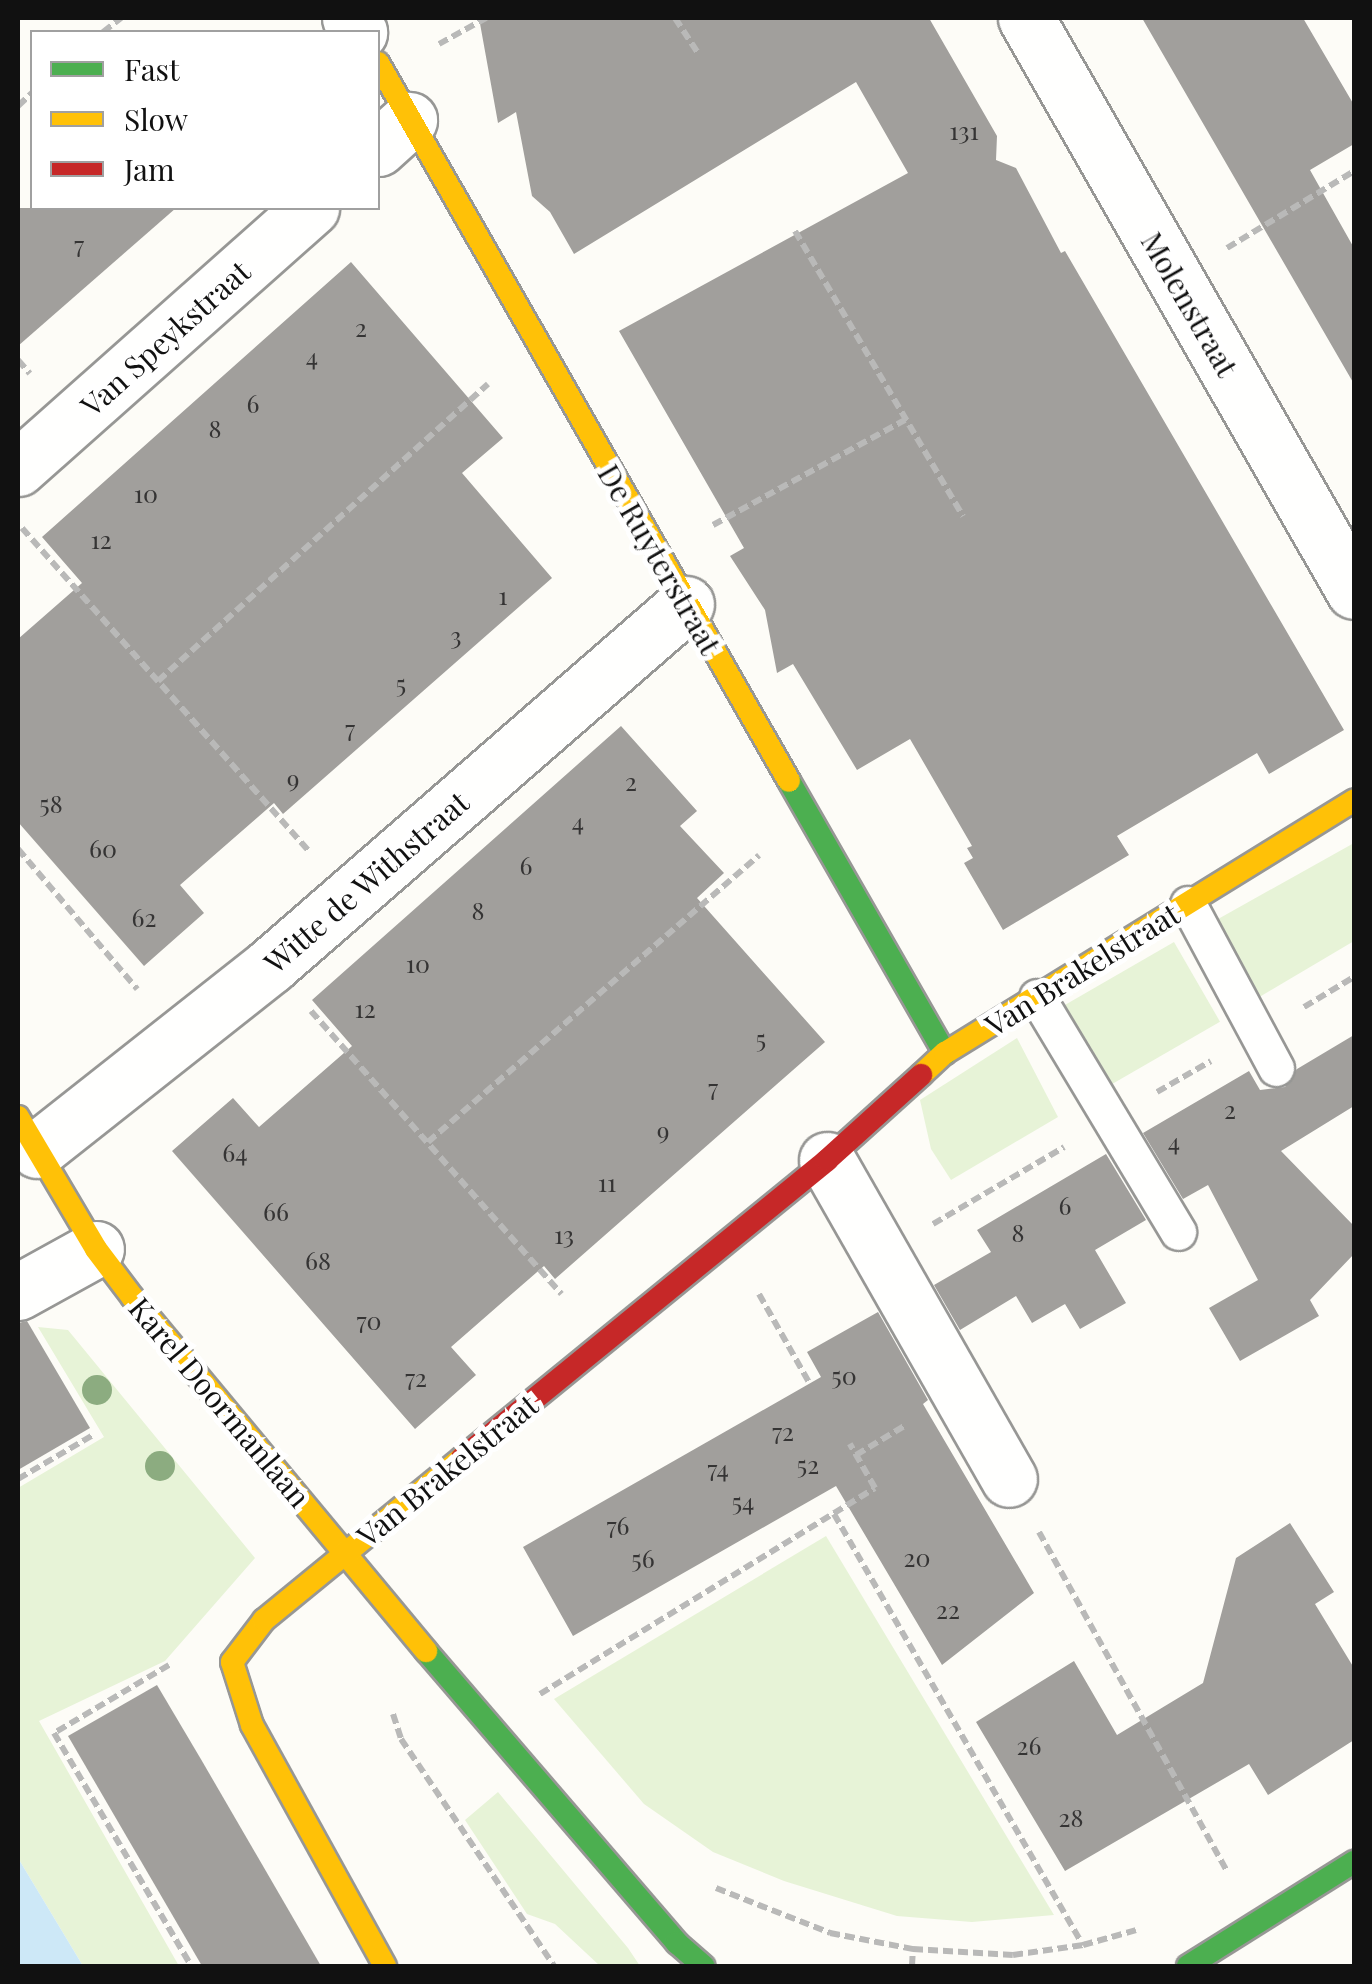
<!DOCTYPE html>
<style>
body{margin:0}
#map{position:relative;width:1372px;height:1984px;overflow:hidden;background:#fdfcf7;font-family:"Playfair Display",serif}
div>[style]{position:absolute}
.green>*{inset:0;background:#e7f3d7;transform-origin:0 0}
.water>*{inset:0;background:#cde8f7}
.building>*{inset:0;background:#a19f9c}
.path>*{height:6px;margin-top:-3px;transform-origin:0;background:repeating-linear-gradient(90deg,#b9b9b8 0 10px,transparent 0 15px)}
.roads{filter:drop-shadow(2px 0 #979795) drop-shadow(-2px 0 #979795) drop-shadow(0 2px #979795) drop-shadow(0 -2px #979795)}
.lane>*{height:35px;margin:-17.5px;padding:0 17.5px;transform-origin:17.5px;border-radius:17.5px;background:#fffffe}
.street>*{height:55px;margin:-27.5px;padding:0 27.5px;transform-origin:27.5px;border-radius:27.5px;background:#fffffe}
.fast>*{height:22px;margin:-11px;padding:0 11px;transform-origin:11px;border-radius:11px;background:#4caf50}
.slow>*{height:22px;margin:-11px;padding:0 11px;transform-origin:11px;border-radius:11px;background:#ffc107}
.jam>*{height:22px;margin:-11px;padding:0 11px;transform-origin:11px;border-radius:11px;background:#c62828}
.trees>*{width:30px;height:30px;margin:-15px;border-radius:50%;background:#8cac80}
span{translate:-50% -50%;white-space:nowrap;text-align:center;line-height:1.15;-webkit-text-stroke:10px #fff;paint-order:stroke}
.number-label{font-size:25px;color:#353434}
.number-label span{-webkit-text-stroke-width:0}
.street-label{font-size:30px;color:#111}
.frame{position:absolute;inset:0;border:20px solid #111;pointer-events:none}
.legend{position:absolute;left:30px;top:30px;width:350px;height:180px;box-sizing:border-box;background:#fff;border:2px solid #a0a0a0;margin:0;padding:12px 18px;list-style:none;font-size:30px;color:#111}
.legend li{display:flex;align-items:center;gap:20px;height:50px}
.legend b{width:50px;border:2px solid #a0a0a0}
</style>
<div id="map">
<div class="green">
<i style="clip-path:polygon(1354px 843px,1354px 941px,1256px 999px,1211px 923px)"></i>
<i style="left:1174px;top:942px;width:92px;height:127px;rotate:60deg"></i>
<i style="clip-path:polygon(1017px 1038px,1058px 1117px,951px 1180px,931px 1149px,920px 1100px)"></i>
<i style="clip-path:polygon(38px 1327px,68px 1330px,255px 1558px,165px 1661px,39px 1721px,179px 1966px,83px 1966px,18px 1858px,18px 1488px,104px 1437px)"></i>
<i style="clip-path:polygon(826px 1536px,1054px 1915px,972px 1922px,897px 1916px,784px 1881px,713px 1852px,644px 1804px,554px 1699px)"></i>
<i style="clip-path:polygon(498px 1792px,628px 1948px,640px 1966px,600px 1966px,555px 1924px,527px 1914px,465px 1820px)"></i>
</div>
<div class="water">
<i style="clip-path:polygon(18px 1858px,83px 1966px,18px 1966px)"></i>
</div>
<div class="building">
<i style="clip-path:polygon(479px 18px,929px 18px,997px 136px,996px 160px,1016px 168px,1061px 253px,1065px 251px,1344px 730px,1269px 774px,1257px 753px,1117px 836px,1129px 855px,1003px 930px,964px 863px,973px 858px,967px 848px,972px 846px,910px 739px,857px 770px,793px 664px,777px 673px,765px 610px,730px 556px,744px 548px,619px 331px,908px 173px,856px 82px,574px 254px,550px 212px,532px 196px,516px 112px,498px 123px)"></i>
<i style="clip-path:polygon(1142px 18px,1303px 18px,1354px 105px,1354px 144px,1310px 170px,1354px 248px,1354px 384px)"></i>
<i style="clip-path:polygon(18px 208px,176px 208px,18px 346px)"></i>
<i style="clip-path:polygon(351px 262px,503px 438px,462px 473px,552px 578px,283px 814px,274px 803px,180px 885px,204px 913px,144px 966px,18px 822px,18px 639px,82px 583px,42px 537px)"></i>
<i style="clip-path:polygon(621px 726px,697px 811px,680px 826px,724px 873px,697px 898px,825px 1042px,555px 1279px,544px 1266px,451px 1347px,476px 1375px,415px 1429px,172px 1151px,233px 1098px,259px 1127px,352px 1046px,312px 1000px)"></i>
<i style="clip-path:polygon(1354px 1035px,1354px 1106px,1281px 1151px,1354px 1226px,1354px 1254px,1310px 1300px,1319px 1316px,1240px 1361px,1209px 1308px,1258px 1280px,1208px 1185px,1183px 1199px,1143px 1133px,1249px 1071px,1260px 1090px,1285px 1087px,1297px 1069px)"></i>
<i style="clip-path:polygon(1106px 1154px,1146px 1220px,1095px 1250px,1126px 1303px,1080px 1329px,1065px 1304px,1032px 1323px,1016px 1296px,960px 1330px,934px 1285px,991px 1252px,977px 1230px)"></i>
<i style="clip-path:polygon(878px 1312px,928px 1400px,923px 1404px,1034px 1593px,942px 1665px,836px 1486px,573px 1636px,523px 1547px,821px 1377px,807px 1352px)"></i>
<i style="clip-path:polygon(27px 1321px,90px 1428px,18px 1470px,18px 1323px)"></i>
<i style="clip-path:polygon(1290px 1523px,1334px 1592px,1315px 1604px,1354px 1668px,1354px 1740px,1268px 1795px,1249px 1764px,1065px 1871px,976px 1722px,1074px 1661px,1117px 1735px,1203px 1683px,1236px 1558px)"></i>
<i style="clip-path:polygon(157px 1685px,202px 1761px,321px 1966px,202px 1966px,68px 1736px)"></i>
</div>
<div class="path">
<i style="left:675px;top:18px;width:42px;rotate:56.7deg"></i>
<i style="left:103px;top:32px;width:23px;rotate:-38deg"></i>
<i style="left:439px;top:44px;width:54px;rotate:-29deg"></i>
<i style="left:18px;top:106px;width:19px;rotate:-43deg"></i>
<i style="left:795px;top:231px;width:331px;rotate:59.5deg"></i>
<i style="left:1227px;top:248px;width:149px;rotate:-31.2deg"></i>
<i style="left:18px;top:360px;width:18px;rotate:49deg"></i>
<i style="left:713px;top:525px;width:219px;rotate:-28.7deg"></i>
<i style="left:22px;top:528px;width:432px;rotate:48.4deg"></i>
<i style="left:158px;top:681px;width:444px;rotate:-42deg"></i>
<i style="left:18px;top:849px;width:184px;rotate:49.6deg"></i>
<i style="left:1304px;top:1007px;width:58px;rotate:-31deg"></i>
<i style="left:311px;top:1011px;width:378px;rotate:48.5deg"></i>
<i style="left:1157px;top:1092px;width:62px;rotate:-29.9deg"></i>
<i style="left:428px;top:1142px;width:438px;rotate:-40.9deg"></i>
<i style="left:933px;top:1224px;width:152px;rotate:-30.4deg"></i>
<i style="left:759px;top:1294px;width:103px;rotate:60.5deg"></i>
<i style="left:856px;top:1455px;width:58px;rotate:-31deg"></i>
<i style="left:18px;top:1479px;width:87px;rotate:-30.4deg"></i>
<i style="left:834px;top:1514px;width:498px;rotate:60deg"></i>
<i style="left:1039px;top:1532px;width:388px;rotate:61deg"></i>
<i style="left:169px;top:1665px;width:134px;rotate:149.4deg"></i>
<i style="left:54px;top:1733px;width:270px;rotate:59.5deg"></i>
<i style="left:540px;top:1694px;width:393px;rotate:-31.6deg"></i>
<i style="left:875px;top:1488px;width:51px;rotate:-119.6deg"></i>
<i style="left:393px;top:1714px;width:26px;rotate:72deg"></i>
<i style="left:401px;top:1739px;width:274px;rotate:56deg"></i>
<i style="left:716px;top:1888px;width:123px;rotate:21.5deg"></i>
<i style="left:830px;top:1933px;width:85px;rotate:10.9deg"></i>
<i style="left:913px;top:1949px;width:100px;rotate:3.4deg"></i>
<i style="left:1013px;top:1955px;width:71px;rotate:-8.1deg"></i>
<i style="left:1083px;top:1945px;width:55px;rotate:-15.8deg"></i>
<i style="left:912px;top:1966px;width:17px;rotate:-87deg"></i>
</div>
<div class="roads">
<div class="lane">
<i style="left:1188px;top:904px;width:186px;rotate:61.8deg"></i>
<i style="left:1037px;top:997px;width:274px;rotate:59deg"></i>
</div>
<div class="street">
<i style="left:350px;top:18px;width:17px;rotate:57deg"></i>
<i style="left:1026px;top:18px;width:660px;rotate:60.21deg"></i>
<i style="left:378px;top:148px;width:42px;rotate:-42.1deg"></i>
<i style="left:18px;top:468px;width:392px;rotate:-41.6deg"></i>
<i style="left:37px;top:1150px;width:298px;rotate:-38.3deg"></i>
<i style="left:271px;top:965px;width:550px;rotate:-41.02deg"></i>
<i style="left:827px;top:1160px;width:367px;rotate:60.3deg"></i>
<i style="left:18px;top:1292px;width:89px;rotate:-28.9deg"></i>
</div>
<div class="fast">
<i style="left:789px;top:781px;width:314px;rotate:60.2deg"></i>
<i style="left:426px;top:1651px;width:385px;rotate:49.3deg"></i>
<i style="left:677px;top:1943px;width:35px;rotate:41deg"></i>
<i style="left:1188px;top:1966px;width:196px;rotate:-32.1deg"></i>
</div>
<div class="slow">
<i style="left:378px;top:63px;width:827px;rotate:60.21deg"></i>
<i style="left:921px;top:1075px;width:33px;rotate:-43deg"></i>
<i style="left:945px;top:1053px;width:481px;rotate:-31.7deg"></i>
<i style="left:18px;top:1117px;width:153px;rotate:59.4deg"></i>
<i style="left:96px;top:1249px;width:61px;rotate:52.9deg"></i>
<i style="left:133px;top:1298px;width:459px;rotate:50.3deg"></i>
<i style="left:385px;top:1966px;width:275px;rotate:-118.9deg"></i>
<i style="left:252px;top:1725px;width:66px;rotate:-107.6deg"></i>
<i style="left:232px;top:1662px;width:53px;rotate:-52.7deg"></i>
<i style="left:264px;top:1620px;width:256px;rotate:-39.3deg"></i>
</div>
<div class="jam">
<i style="left:462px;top:1458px;width:471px;rotate:-39.2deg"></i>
<i style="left:827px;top:1160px;width:127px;rotate:-42.1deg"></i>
</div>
</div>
<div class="trees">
<i style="left:97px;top:1390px"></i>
<i style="left:160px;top:1466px"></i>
</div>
<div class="number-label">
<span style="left:964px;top:130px">131</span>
<span style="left:79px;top:244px">7</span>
<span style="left:361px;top:327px">2</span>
<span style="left:312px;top:356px">4</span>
<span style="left:253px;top:403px">6</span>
<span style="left:215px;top:428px">8</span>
<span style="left:146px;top:493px">10</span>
<span style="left:101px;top:539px">12</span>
<span style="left:503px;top:595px">1</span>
<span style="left:456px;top:635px">3</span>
<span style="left:401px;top:683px">5</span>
<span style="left:350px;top:728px">7</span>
<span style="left:293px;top:778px">9</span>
<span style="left:631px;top:781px">2</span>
<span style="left:51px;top:803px">58</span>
<span style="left:578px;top:821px">4</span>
<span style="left:103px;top:848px">60</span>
<span style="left:526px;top:865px">6</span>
<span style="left:478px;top:910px">8</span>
<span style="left:144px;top:917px">62</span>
<span style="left:418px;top:963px">10</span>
<span style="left:365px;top:1008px">12</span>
<span style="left:761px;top:1038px">5</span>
<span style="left:713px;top:1087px">7</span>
<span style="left:1230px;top:1109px">2</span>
<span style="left:663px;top:1130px">9</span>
<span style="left:1174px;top:1141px">4</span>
<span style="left:235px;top:1152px">64</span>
<span style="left:607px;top:1182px">11</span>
<span style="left:1065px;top:1205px">6</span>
<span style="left:276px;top:1211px">66</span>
<span style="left:1018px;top:1232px">8</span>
<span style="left:564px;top:1234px">13</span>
<span style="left:318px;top:1260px">68</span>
<span style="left:369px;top:1320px">70</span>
<span style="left:844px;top:1375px">50</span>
<span style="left:416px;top:1377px">72</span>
<span style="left:783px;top:1431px">72</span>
<span style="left:808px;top:1464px">52</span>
<span style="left:718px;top:1468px">74</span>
<span style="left:743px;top:1501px">54</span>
<span style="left:618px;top:1525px">76</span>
<span style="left:917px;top:1557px">20</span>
<span style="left:643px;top:1558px">56</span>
<span style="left:948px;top:1609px">22</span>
<span style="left:1029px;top:1745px">26</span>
<span style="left:1071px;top:1817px">28</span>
</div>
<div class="street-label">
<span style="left:1190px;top:304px;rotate:60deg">Molenstraat</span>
<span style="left:165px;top:338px;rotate:-42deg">Van Speykstraat</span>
<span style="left:660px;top:559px;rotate:60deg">De Ruyterstraat</span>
<span style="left:366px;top:882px;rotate:-41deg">Witte de Withstraat</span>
<span style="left:1082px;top:969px;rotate:-32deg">Van Brakelstraat</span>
<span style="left:220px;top:1402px;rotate:50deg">Karel Doormanlaan</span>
<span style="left:447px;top:1470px;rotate:-39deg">Van Brakelstraat</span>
</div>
<div class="frame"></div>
<ul class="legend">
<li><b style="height:12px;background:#4caf50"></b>Fast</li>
<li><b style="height:12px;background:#ffc107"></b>Slow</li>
<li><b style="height:12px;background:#c62828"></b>Jam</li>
</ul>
</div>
